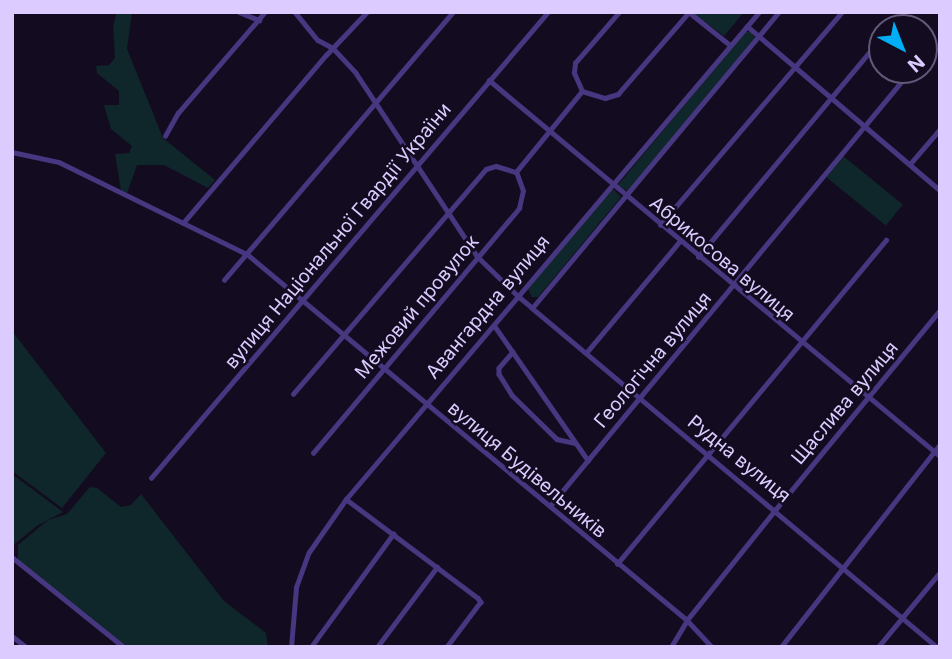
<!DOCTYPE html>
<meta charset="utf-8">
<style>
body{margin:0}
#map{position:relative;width:952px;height:659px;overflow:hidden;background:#130c20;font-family:Inter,sans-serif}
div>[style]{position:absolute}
.green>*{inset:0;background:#0f262a;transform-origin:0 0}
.minor>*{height:4.5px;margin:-2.25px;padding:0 2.25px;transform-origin:2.25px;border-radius:2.25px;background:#473680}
.tertiary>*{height:5px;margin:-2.5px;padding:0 2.5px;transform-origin:2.5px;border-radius:2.5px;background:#473680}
span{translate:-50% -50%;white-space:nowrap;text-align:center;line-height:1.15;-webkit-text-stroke:5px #130c20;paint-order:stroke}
.street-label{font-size:19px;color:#dbcbff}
.frame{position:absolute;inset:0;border:14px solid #dbcbff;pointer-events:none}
.north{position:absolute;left:868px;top:14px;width:70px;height:70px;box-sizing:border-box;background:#130c20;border:2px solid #635879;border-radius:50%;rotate:138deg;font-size:19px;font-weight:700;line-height:28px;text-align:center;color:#dbcbff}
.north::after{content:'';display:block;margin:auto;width:24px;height:32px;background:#00aef6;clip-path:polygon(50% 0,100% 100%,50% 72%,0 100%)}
</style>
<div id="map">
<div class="green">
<i style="clip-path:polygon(117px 12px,132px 12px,127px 49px,163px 138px,215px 180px,208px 188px,164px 165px,137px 165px,127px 193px,121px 190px,115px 154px,129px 153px,132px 146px,111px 129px,104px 105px,119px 105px,119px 91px,97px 73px,96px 66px,109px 65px,115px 58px,113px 26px)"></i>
<i style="clip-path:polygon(692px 12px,744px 12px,724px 36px)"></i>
<i style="clip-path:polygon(745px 32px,751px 32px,755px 38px,628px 191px,617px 186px)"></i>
<i style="left:843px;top:156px;width:77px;height:27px;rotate:39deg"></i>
<i style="clip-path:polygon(610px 190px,614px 190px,621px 197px,538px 297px,532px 297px,528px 289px)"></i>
<i style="clip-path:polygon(12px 331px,106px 453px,62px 508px,12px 471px)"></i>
<i style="clip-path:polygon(12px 474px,63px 512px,38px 525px,12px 546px)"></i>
<i style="clip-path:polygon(90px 487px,97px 488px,121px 507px,131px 505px,141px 494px,224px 601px,266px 633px,268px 647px,126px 647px,35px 575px,18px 559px,18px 545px,48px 520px,67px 514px)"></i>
</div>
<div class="minor">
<i style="left:239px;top:12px;width:22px;rotate:22deg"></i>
<i style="left:295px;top:12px;width:36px;rotate:51deg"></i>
<i style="left:318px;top:40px;width:17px;rotate:28deg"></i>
<i style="left:333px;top:48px;width:34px;rotate:47deg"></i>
<i style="left:356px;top:73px;width:219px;rotate:56.5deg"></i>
<i style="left:477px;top:256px;width:59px;rotate:44.3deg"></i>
<i style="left:689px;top:12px;width:53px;rotate:38.8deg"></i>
<i style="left:747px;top:26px;width:253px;rotate:40.4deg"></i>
<i style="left:924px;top:54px;width:3px;rotate:-45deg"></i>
<i style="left:489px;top:80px;width:587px;rotate:39.82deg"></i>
<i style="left:582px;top:91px;width:24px;rotate:17deg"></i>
<i style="left:605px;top:98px;width:14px;rotate:-17deg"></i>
<i style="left:618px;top:94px;width:108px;rotate:-49.1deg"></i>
<i style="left:582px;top:91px;width:20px;rotate:-114deg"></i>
<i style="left:574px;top:73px;width:10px;rotate:-84deg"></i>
<i style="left:575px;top:63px;width:67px;rotate:-49.2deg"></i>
<i style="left:165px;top:136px;width:26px;rotate:-61deg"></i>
<i style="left:178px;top:113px;width:133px;rotate:-49.3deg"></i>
<i style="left:12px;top:152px;width:48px;rotate:12deg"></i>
<i style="left:59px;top:162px;width:209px;rotate:26.1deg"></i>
<i style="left:247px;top:254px;width:572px;rotate:39.75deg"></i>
<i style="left:687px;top:620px;width:37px;rotate:47deg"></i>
<i style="left:910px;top:164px;width:46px;rotate:-49.4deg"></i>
<i style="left:516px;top:172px;width:104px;rotate:-50.8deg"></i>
<i style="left:183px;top:223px;width:221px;rotate:-49.6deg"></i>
<i style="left:326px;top:55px;width:59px;rotate:-46.4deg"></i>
<i style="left:660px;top:225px;width:280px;rotate:-49.5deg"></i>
<i style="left:698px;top:257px;width:287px;rotate:-50.1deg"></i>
<i style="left:224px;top:280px;width:353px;rotate:-49.5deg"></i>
<i style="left:532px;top:308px;width:528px;rotate:39.93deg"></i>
<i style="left:494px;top:325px;width:165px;rotate:55.2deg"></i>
<i style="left:513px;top:352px;width:21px;rotate:131deg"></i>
<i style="left:499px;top:368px;width:6px;rotate:90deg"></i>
<i style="left:499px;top:374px;width:25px;rotate:58deg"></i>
<i style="left:512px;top:395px;width:63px;rotate:44.4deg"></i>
<i style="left:557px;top:439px;width:17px;rotate:13deg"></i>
<i style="left:586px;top:353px;width:145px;rotate:-50deg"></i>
<i style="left:293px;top:394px;width:296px;rotate:-49.4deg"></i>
<i style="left:486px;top:169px;width:10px;rotate:-17deg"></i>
<i style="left:496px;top:166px;width:21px;rotate:17deg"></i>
<i style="left:313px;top:453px;width:320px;rotate:-49.9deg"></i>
<i style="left:519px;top:208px;width:17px;rotate:-77deg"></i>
<i style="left:523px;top:191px;width:20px;rotate:-110deg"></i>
<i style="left:151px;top:478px;width:612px;rotate:-49.57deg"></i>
<i style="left:346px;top:499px;width:165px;rotate:36.9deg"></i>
<i style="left:478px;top:598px;width:5px;rotate:53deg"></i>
<i style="left:481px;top:602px;width:56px;rotate:127.1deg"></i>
<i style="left:550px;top:506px;width:566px;rotate:-50.38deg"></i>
<i style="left:12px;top:557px;width:144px;rotate:38.8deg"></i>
<i style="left:617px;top:564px;width:421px;rotate:-50.3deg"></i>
<i style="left:12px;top:636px;width:18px;rotate:38deg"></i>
<i style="left:311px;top:647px;width:140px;rotate:-54deg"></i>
<i style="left:377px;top:647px;width:100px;rotate:-53.1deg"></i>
<i style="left:671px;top:647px;width:31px;rotate:-59deg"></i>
<i style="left:687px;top:620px;width:142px;rotate:-51.3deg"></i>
<i style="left:776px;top:509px;width:258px;rotate:-50.5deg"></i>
<i style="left:781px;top:647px;width:258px;rotate:-51.9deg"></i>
<i style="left:878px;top:647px;width:97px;rotate:-50.4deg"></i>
</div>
<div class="tertiary">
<i style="left:519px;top:297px;width:17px;rotate:40deg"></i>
<i style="left:532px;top:308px;width:386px;rotate:-50.2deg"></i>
<i style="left:291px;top:647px;width:60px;rotate:-85.2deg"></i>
<i style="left:296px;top:587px;width:37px;rotate:-70deg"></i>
<i style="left:309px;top:552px;width:65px;rotate:-55.1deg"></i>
<i style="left:346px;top:499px;width:639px;rotate:-49.7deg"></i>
</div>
<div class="street-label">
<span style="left:338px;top:236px;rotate:-50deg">вулиця Національної Гвардії України</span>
<span style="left:722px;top:259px;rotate:40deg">Абрикосова вулиця</span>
<span style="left:417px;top:307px;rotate:-50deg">Межовий провулок</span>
<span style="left:488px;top:307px;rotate:-50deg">Авангардна вулиця</span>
<span style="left:653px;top:360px;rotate:-50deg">Геологічна вулиця</span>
<span style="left:845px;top:403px;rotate:-50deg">Щаслива вулиця</span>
<span style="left:739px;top:459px;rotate:39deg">Рудна вулиця</span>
<span style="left:527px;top:470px;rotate:40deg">вулиця Будівельників</span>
</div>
<div class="frame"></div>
<div class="north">N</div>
</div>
